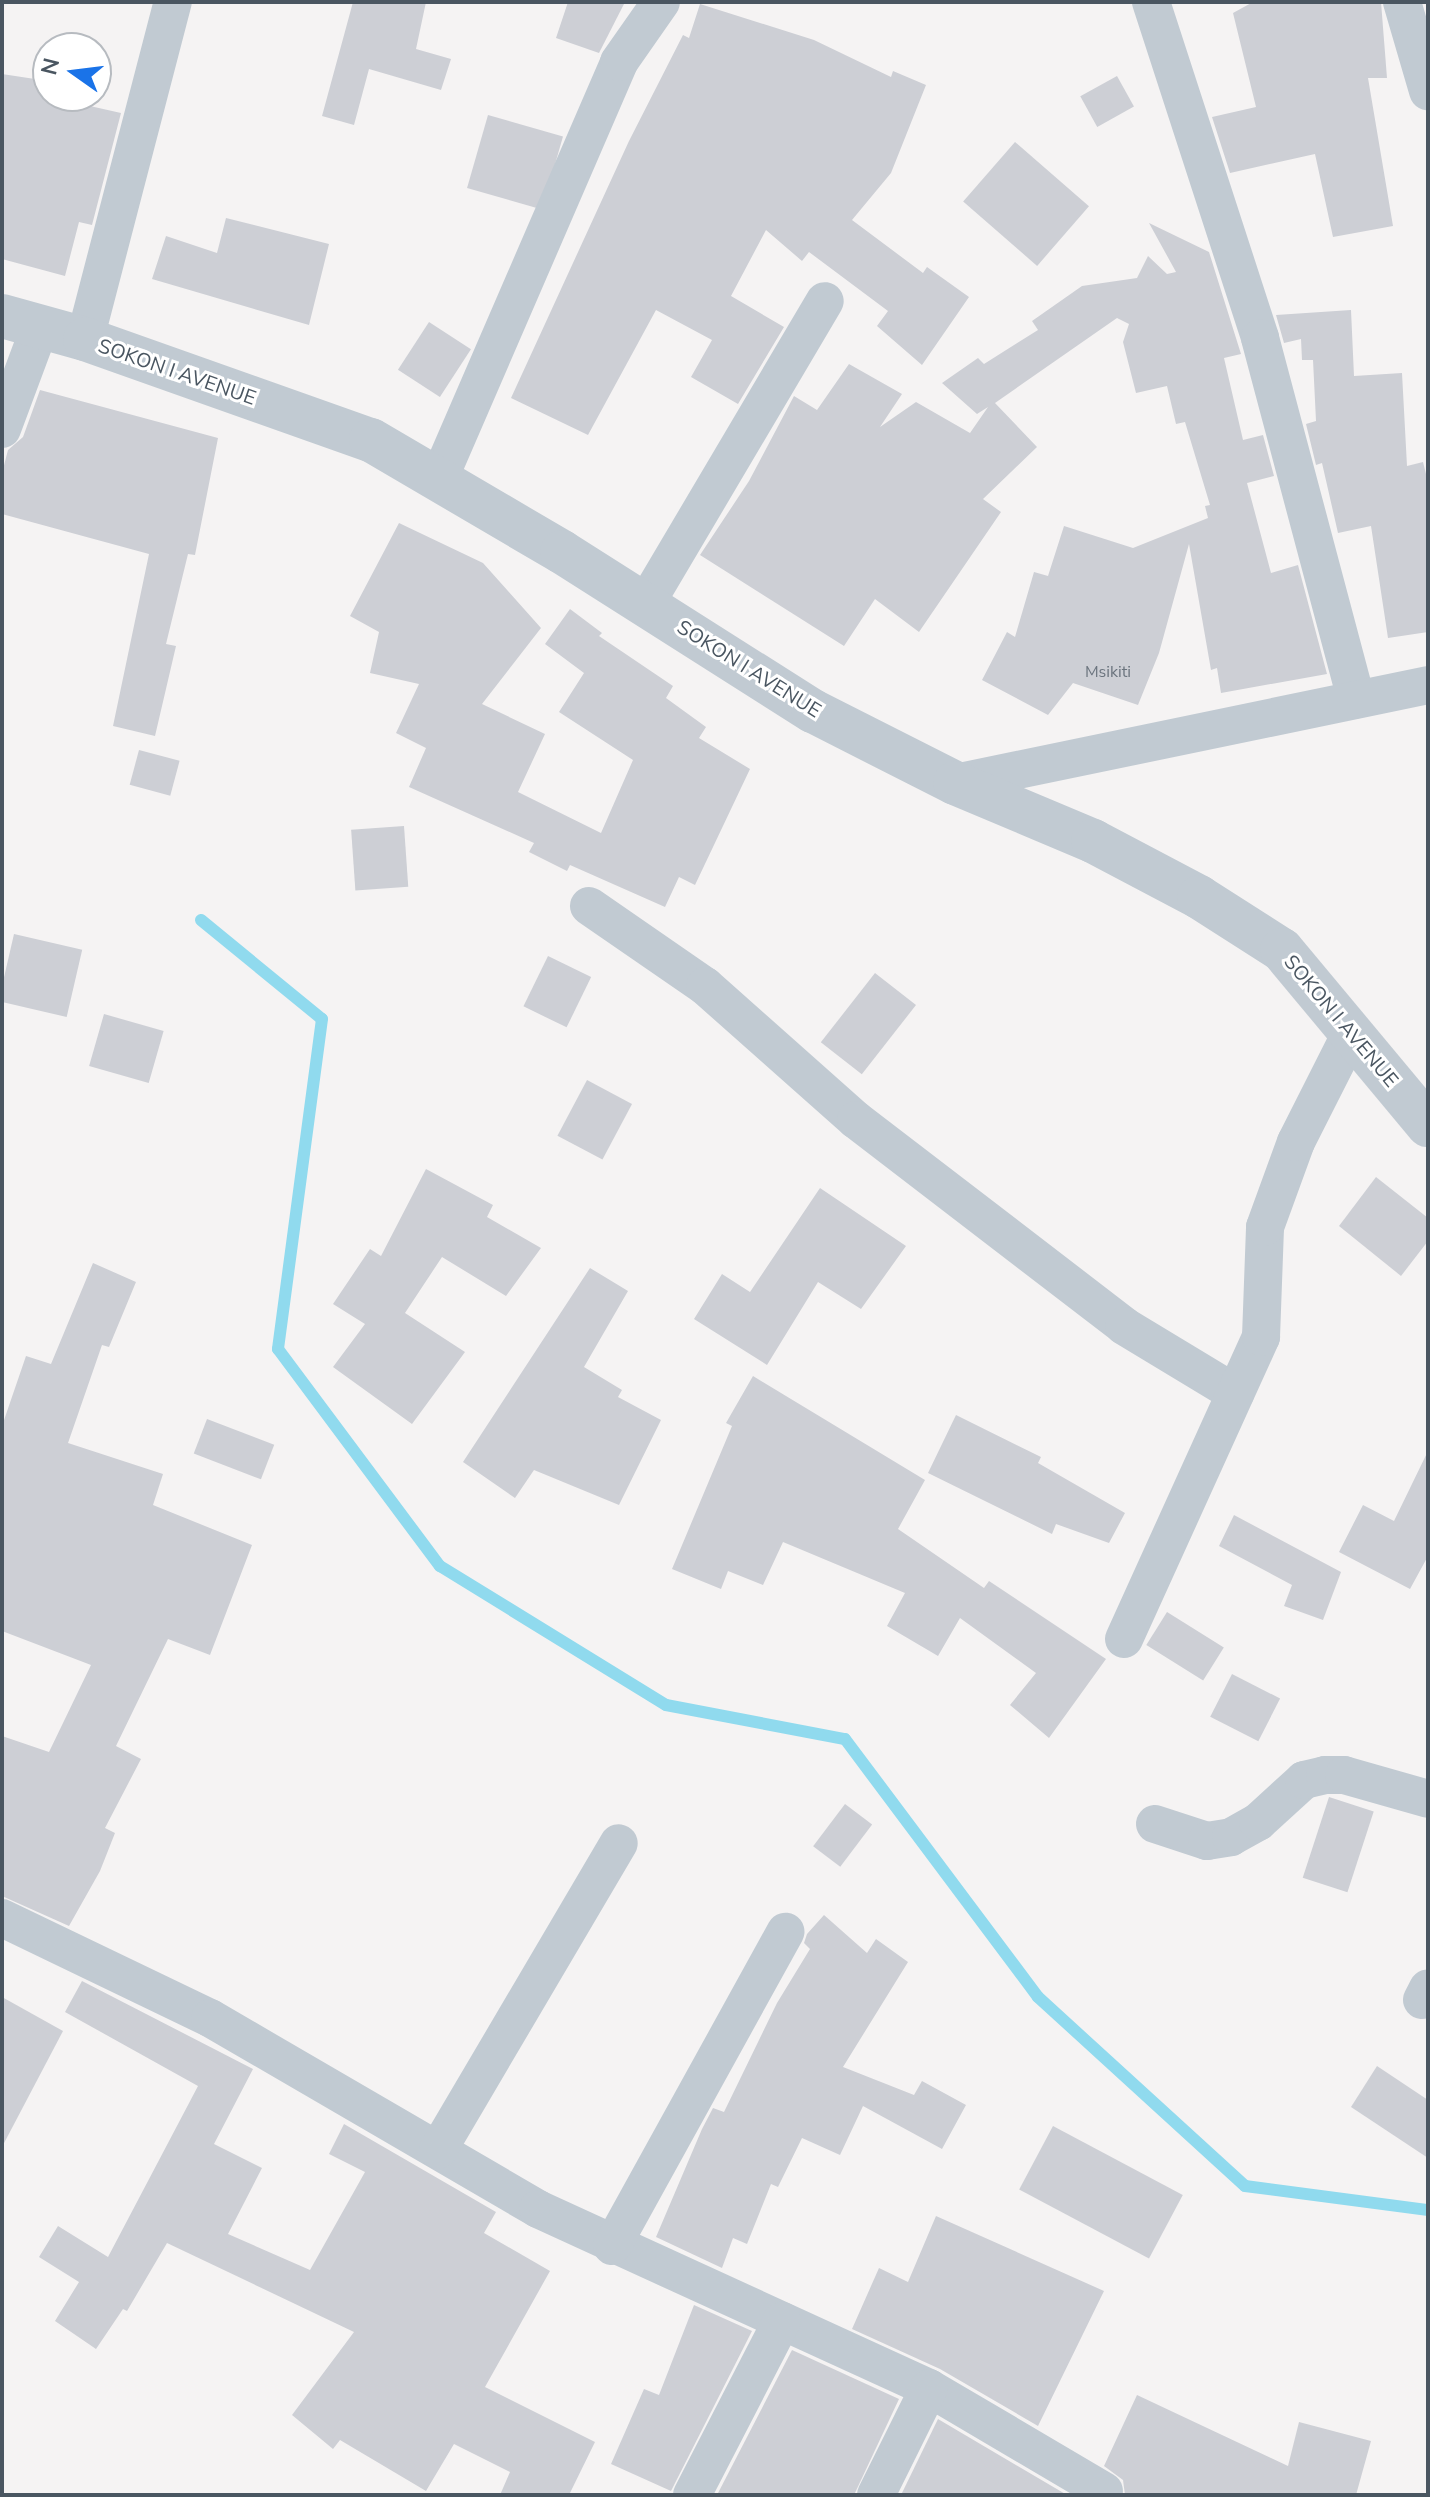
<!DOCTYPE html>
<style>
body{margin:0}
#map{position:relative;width:1430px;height:2497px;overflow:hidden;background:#f5f3f3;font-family:"Nunito Sans",sans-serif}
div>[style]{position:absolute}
.stream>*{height:12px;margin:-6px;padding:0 6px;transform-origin:6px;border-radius:6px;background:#90daee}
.building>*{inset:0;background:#cdcfd5;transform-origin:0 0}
.minor>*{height:38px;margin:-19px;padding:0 19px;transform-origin:19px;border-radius:19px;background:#c1cad2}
.tertiary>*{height:44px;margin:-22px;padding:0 22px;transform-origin:22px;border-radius:22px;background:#c1cad2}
span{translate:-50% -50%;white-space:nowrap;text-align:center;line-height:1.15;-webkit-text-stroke:6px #fff;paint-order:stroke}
.number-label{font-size:16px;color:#6b747e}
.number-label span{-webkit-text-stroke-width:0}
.street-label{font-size:20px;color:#4a5661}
.frame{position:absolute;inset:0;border:4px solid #4a5661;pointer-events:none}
.north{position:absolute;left:32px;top:32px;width:80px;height:80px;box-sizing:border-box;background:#fff;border:2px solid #b7bbc0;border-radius:50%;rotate:284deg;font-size:22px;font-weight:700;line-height:32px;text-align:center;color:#4a5661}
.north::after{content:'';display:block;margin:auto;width:28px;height:36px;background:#1a73e8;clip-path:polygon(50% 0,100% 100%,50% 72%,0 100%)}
</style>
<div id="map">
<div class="stream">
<i style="left:201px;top:920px;width:156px;rotate:39.3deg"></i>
<i style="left:322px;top:1019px;width:333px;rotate:97.6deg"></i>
<i style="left:278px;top:1349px;width:271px;rotate:53.3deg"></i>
<i style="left:440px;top:1566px;width:265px;rotate:31.6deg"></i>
<i style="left:666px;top:1705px;width:182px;rotate:10.8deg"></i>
<i style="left:845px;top:1739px;width:322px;rotate:53.2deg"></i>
<i style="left:1038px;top:1997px;width:280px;rotate:42.4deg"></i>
<i style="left:1245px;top:2186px;width:185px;rotate:7.5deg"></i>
</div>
<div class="building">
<i style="clip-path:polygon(353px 2px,426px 2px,416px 49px,451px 59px,441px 90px,369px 69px,354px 125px,322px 116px)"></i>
<i style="clip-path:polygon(568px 2px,625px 2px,599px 53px,556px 38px)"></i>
<i style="clip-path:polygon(1253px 2px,1381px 2px,1387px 78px,1368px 78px,1393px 226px,1333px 237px,1315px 154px,1230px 173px,1212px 117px,1256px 107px,1233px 13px)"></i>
<i style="clip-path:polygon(700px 4px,814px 40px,891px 77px,893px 71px,926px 85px,891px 173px,852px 220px,923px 273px,927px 267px,969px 297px,922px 365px,877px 326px,888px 311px,809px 252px,802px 261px,766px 230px,731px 296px,784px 327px,738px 404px,691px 377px,712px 340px,656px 310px,588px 435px,511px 398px,629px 141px,683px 35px,689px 38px)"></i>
<i style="clip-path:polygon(2px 74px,48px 81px,48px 96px,82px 96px,81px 104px,121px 113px,92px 225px,79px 222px,65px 276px,2px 259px)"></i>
<i style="left:1117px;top:76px;width:35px;height:42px;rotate:61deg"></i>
<i style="left:488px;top:115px;width:78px;height:76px;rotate:16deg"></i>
<i style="left:1015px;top:142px;width:98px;height:79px;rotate:41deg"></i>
<i style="clip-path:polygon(226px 218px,329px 244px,309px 325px,152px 279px,166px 236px,217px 253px)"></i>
<i style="clip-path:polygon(1149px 223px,1209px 252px,1241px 354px,1224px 358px,1243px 440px,1263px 435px,1274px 476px,1247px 483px,1271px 573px,1298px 565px,1327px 674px,1221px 693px,1217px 668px,1211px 670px,1189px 544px,1159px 653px,1138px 705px,1073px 683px,1048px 715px,982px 680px,1007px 632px,1015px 637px,1034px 572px,1048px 576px,1064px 526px,1133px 548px,1208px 518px,1205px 506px,1210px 505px,1185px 422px,1176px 424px,1167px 386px,1136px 393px,1123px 342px,1129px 324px,1117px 318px,995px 403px,1037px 447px,983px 499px,1001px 512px,919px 632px,875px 599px,844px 646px,700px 555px,749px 481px,794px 396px,817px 410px,849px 364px,902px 394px,880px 427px,916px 402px,970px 433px,988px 407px,977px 414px,942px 383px,978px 358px,984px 364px,1038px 330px,1032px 321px,1082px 286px,1137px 278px,1148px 256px,1167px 274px,1176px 272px)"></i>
<i style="clip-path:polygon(1351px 310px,1354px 376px,1402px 373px,1407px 466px,1423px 462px,1428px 482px,1428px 632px,1388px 638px,1371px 526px,1338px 533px,1322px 463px,1316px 465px,1306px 424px,1316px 421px,1313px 360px,1302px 360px,1301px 339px,1284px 343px,1276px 315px)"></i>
<i style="left:429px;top:322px;width:50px;height:57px;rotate:33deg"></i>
<i style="clip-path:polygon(40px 390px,218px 438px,195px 555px,188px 554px,166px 644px,176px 646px,155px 736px,113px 726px,149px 554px,2px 514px,2px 473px,8px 450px,23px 437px)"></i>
<i style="clip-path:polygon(399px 523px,483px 563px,541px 628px,482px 704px,545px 734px,518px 792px,601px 833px,633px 760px,559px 712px,584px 673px,545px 644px,570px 609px,602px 633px,599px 636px,673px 686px,666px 698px,706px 727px,699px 738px,750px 769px,695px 885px,679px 877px,665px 907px,570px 865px,567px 871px,529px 852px,534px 843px,409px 787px,426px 748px,396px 733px,419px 684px,370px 673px,379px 632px,350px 616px)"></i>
<i style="left:139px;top:750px;width:42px;height:36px;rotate:15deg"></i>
<i style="left:404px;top:826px;width:61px;height:53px;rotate:86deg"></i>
<i style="left:14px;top:934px;width:70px;height:69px;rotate:13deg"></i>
<i style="left:548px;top:956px;width:48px;height:56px;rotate:26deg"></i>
<i style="left:875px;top:973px;width:52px;height:88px;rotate:38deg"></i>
<i style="left:104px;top:1014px;width:62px;height:54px;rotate:16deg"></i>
<i style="left:587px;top:1080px;width:51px;height:63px;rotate:28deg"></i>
<i style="clip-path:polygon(426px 1169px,493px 1205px,487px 1217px,541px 1248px,506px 1296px,442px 1257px,405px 1313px,465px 1352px,412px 1424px,333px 1367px,365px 1324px,333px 1304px,370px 1249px,381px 1256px)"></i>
<i style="clip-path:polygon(1376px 1177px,1428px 1218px,1428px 1241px,1401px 1276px,1339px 1226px)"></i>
<i style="clip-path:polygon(820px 1188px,906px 1246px,861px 1309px,818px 1282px,767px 1365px,694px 1319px,722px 1274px,750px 1292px)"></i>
<i style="clip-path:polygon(93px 1263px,136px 1282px,109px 1347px,102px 1345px,68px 1443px,163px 1474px,153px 1505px,252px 1545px,210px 1655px,168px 1639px,116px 1746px,141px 1759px,105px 1828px,115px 1833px,100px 1871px,69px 1926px,2px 1896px,2px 1736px,49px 1752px,91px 1665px,2px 1631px,2px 1426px,26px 1356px,51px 1364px)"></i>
<i style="clip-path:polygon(590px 1268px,628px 1291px,584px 1367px,622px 1390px,618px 1397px,661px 1420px,619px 1505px,534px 1470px,515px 1498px,463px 1462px)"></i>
<i style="clip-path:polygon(753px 1376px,925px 1480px,898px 1529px,984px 1588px,989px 1581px,1106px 1659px,1049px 1738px,1010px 1705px,1036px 1673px,960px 1618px,938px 1656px,887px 1626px,905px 1593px,783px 1542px,763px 1585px,728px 1571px,721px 1589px,672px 1569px,732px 1426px,726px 1423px)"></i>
<i style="clip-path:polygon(956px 1415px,1041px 1457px,1038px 1463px,1125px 1513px,1109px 1543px,1056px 1524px,1052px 1534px,928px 1473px)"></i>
<i style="left:207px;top:1419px;width:72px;height:37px;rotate:21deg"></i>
<i style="clip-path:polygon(1428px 1451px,1428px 1556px,1410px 1589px,1339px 1552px,1363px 1505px,1394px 1521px)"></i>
<i style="clip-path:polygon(1234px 1515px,1341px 1572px,1323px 1620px,1284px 1606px,1292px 1585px,1219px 1546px)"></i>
<i style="left:1167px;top:1612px;width:67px;height:39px;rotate:32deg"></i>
<i style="left:1232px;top:1674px;width:54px;height:48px;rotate:27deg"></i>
<i style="left:1329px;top:1797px;width:47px;height:85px;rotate:18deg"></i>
<i style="left:845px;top:1804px;width:34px;height:53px;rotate:37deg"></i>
<i style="clip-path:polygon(824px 1915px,867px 1953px,876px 1939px,908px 1962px,843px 2067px,914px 2095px,922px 2081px,966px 2105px,942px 2149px,863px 2106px,840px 2155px,802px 2138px,778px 2187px,771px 2184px,747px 2244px,733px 2238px,722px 2268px,656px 2237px,702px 2129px,713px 2108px,724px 2112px,777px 2003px,810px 1949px,804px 1943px,807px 1934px)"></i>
<i style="clip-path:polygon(82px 1981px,253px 2069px,214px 2144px,262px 2168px,228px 2234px,310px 2270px,365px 2172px,329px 2154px,344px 2124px,496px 2212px,484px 2233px,550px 2271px,485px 2387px,595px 2442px,569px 2495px,500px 2495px,510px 2472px,454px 2444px,426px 2491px,340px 2440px,333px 2449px,292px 2415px,354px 2332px,167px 2243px,127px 2311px,123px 2309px,96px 2349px,55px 2321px,79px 2282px,39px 2257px,58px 2226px,108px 2257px,198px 2086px,65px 2012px)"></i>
<i style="clip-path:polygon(2px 1997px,63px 2031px,2px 2147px)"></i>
<i style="clip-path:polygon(1377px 2066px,1428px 2100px,1428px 2158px,1351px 2107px)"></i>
<i style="left:1053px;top:2126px;width:147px;height:72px;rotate:28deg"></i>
<i style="clip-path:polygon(936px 2216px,1104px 2291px,1038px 2426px,940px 2369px,852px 2329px,879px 2268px,908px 2282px)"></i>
<i style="clip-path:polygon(694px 2305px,752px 2331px,671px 2491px,611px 2464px,644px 2389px,659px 2395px)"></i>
<i style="clip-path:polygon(792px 2350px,899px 2399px,854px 2495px,717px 2495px)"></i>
<i style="clip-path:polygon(1137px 2395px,1288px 2466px,1299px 2422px,1371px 2441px,1356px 2495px,1125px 2495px,1123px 2480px,1104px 2466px)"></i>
<i style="clip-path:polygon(938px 2419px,1067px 2495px,901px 2495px)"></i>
</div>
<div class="minor">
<i style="left:1151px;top:2px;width:353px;rotate:72deg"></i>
<i style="left:1260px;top:338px;width:374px;rotate:75.1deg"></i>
<i style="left:1402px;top:2px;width:93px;rotate:73.7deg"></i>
<i style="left:85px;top:339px;width:348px;rotate:-75.4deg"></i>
<i style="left:2px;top:429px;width:109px;rotate:-69.6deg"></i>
<i style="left:438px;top:481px;width:456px;rotate:-66.6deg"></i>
<i style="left:619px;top:62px;width:73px;rotate:-55deg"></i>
<i style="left:645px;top:605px;width:353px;rotate:-59.4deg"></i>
<i style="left:955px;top:783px;width:483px;rotate:-11.7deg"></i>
<i style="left:589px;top:906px;width:141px;rotate:34.6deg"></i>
<i style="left:705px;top:986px;width:202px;rotate:41.6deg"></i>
<i style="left:856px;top:1120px;width:338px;rotate:37.5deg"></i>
<i style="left:1124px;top:1326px;width:130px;rotate:31.1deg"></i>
<i style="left:1124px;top:1639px;width:332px;rotate:-65.6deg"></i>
<i style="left:1261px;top:1337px;width:110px;rotate:-87.9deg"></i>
<i style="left:1265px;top:1227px;width:90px;rotate:-70deg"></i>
<i style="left:1296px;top:1142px;width:122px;rotate:-63.2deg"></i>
<i style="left:1155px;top:1824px;width:55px;rotate:18.1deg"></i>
<i style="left:1207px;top:1841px;width:24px;rotate:-9deg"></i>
<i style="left:1231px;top:1837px;width:31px;rotate:-29deg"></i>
<i style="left:1258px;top:1822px;width:62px;rotate:-42.4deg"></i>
<i style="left:1304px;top:1780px;width:22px;rotate:-13deg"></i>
<i style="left:1325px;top:1775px;width:19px"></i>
<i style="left:1344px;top:1775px;width:87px;rotate:15.9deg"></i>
<i style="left:2px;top:1918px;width:231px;rotate:25.7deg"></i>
<i style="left:210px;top:2018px;width:380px;rotate:30.2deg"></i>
<i style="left:538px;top:2209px;width:430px;rotate:24.6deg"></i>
<i style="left:929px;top:2388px;width:203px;rotate:30.5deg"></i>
<i style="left:1422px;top:2000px;width:13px;rotate:-63deg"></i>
<i style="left:438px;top:2150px;width:356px;rotate:-59.5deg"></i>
<i style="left:612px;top:2246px;width:359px;rotate:-61.1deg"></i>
<i style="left:692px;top:2495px;width:196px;rotate:-62.7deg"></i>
<i style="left:876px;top:2495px;width:119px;rotate:-63.6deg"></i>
</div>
<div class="tertiary">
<i style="left:2px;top:316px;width:86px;rotate:15.5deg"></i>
<i style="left:85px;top:339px;width:303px;rotate:19.5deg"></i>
<i style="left:371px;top:440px;width:221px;rotate:30.4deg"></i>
<i style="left:562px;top:552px;width:297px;rotate:32.4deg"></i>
<i style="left:813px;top:711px;width:159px;rotate:26.9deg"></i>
<i style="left:955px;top:783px;width:150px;rotate:22.8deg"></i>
<i style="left:1093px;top:841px;width:120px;rotate:27.8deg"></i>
<i style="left:1199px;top:897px;width:98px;rotate:32.6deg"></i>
<i style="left:1282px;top:950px;width:228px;rotate:50.2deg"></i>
</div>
<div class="number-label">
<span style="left:1108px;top:672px">Msikiti</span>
</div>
<div class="street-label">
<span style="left:177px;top:372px;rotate:19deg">SOKON I AVENUE</span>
<span style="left:749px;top:669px;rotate:32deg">SOKON I AVENUE</span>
<span style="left:1341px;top:1021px;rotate:50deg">SOKON I AVENUE</span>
</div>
<div class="frame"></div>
<div class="north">N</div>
</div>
